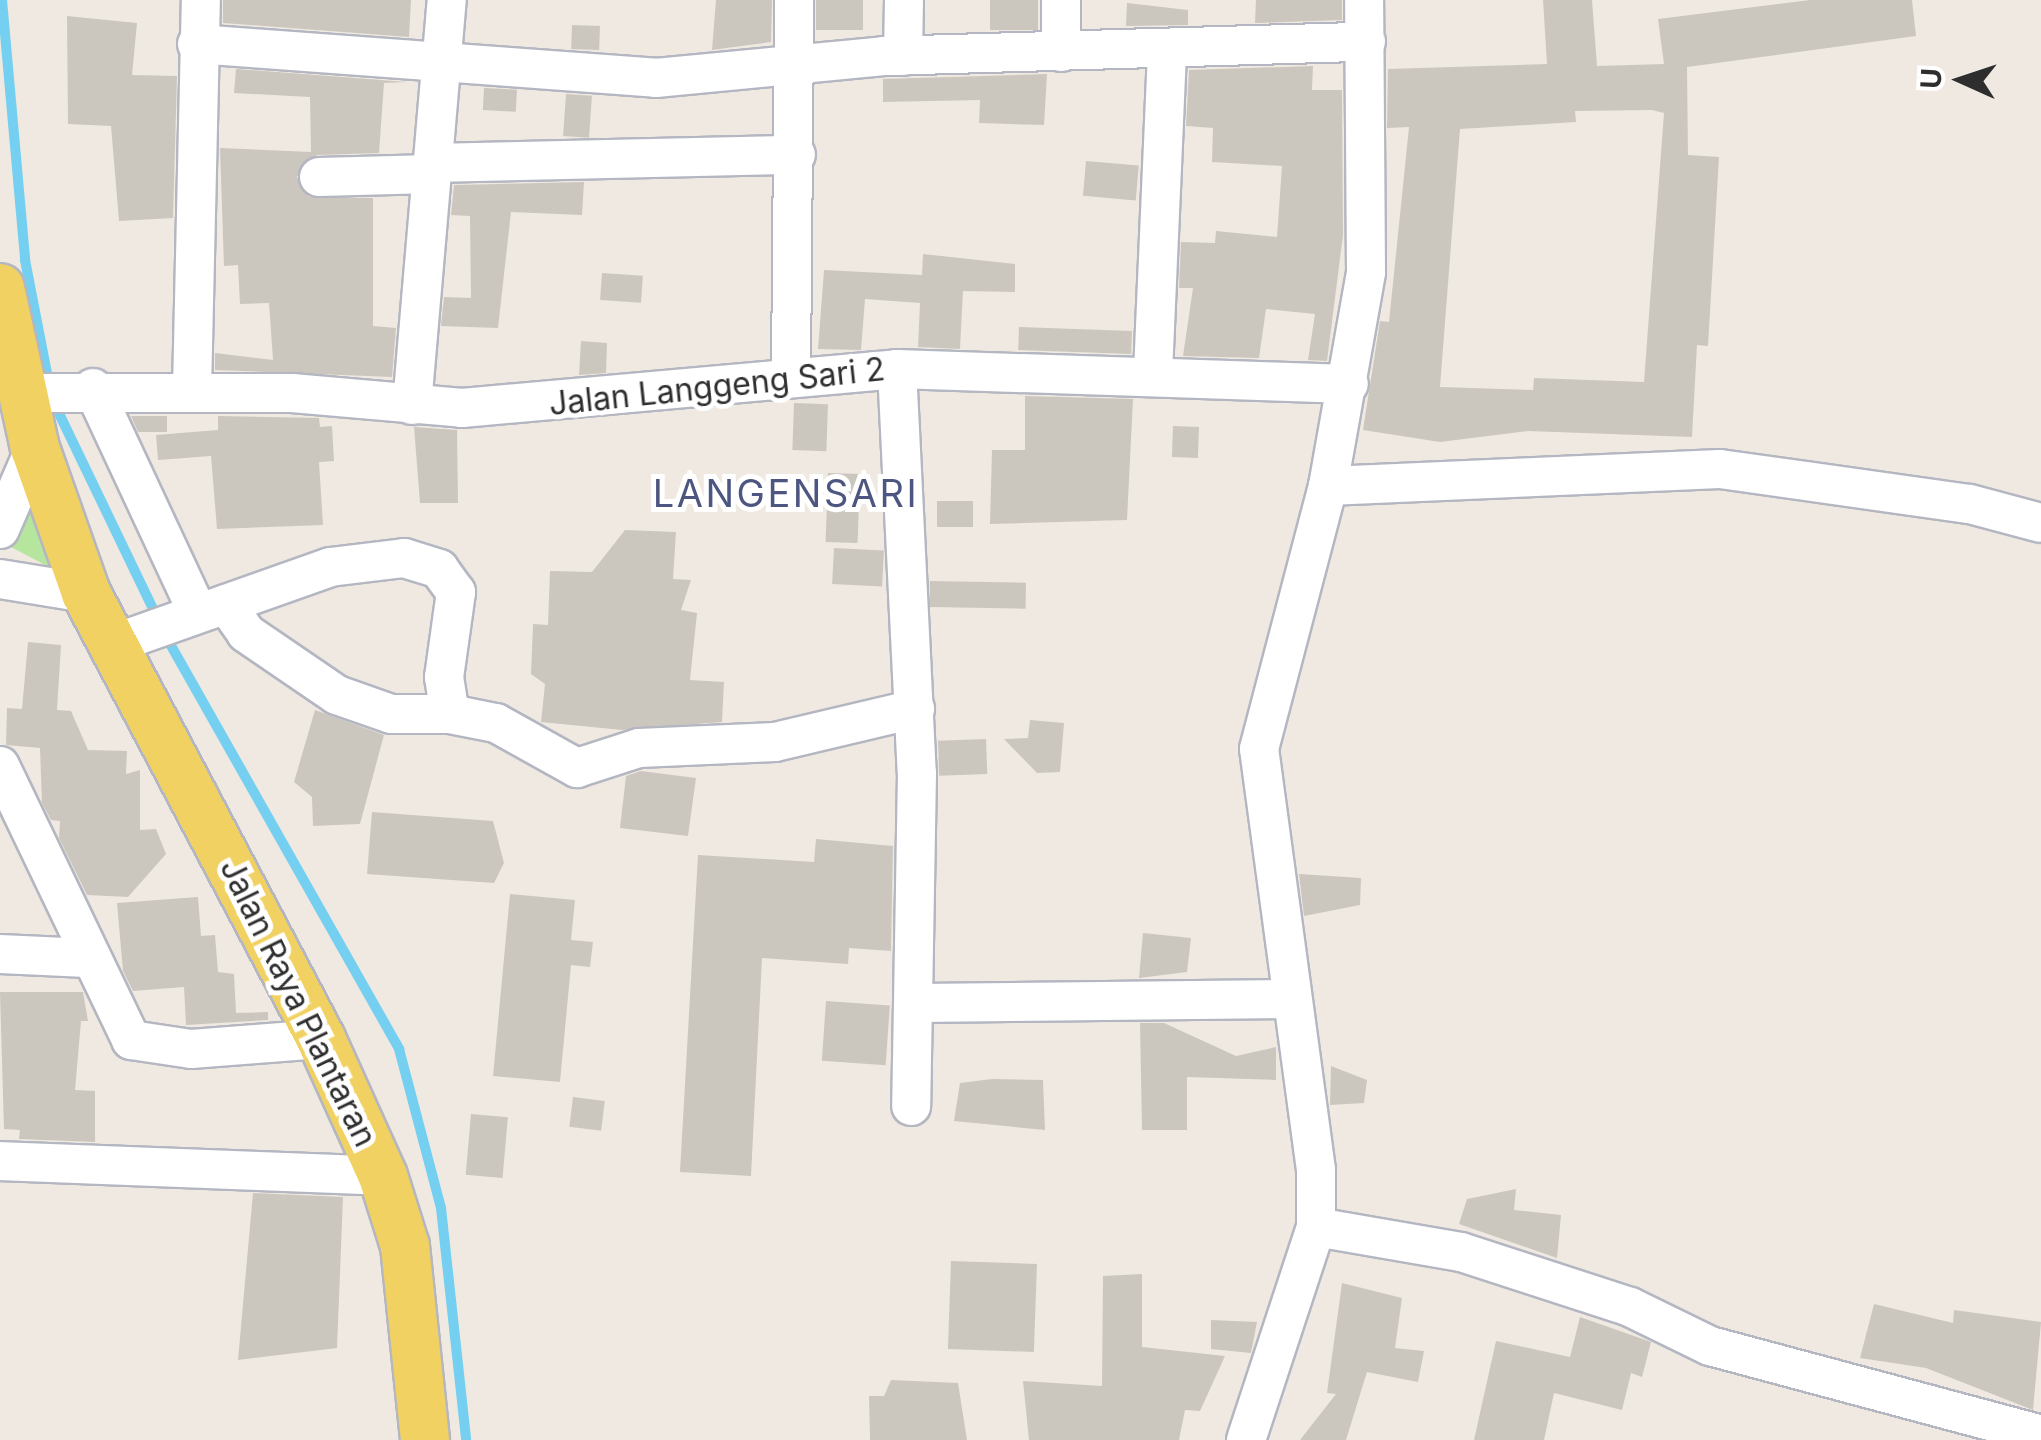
<!DOCTYPE html>
<style>
body{margin:0}
#map{position:relative;width:2041px;height:1440px;overflow:hidden;background:#efe9e1;font-family:Inter,sans-serif}
div>[style]{position:absolute}
.green>*{inset:0;background:#b6e59e}
.stream>*{height:10px;margin:-5px;padding:0 5px;transform-origin:5px;border-radius:5px;background:#75cff0}
.building>*{inset:0;background:#cbc7bf;transform-origin:0 0}
.roads{filter:drop-shadow(2px 0 #b4b7c1) drop-shadow(-2px 0 #b4b7c1) drop-shadow(0 2px #b4b7c1) drop-shadow(0 -2px #b4b7c1)}
.minor>*{height:38px;margin:-19px;padding:0 19px;transform-origin:19px;border-radius:19px;background:#fff}
.major>*{height:48px;margin:-24px;padding:0 24px;transform-origin:24px;border-radius:24px;background:#f2d163}
span{translate:-50% -50%;white-space:nowrap;text-align:center;line-height:1.15;-webkit-text-stroke:10px #fff;paint-order:stroke}
.street-label{font-size:32px;color:#2e2e2e}
.quarter-label{font-size:38px;color:#4d5680;letter-spacing:2.5px}
.north{position:absolute;left:1911px;top:30px;width:100px;height:100px;-webkit-text-stroke:8px #fff;paint-order:stroke;rotate:273deg;font-size:28px;font-weight:700;line-height:40px;text-align:center;color:#2e2e2e}
.north::after{content:'';display:block;margin:auto;width:35px;height:45px;background:#2e2e2e;clip-path:polygon(50% 0,100% 100%,50% 72%,0 100%)}
</style>
<div id="map">
<div class="green">
<i style="clip-path:polygon(30px 482px,74px 580px,9px 546px)"></i>
</div>
<div class="stream">
<i style="left:2px;top:0;width:261px;rotate:84.9deg"></i>
<i style="left:25px;top:260px;width:126px;rotate:79deg"></i>
<i style="left:53px;top:401px;width:242px;rotate:64.3deg"></i>
<i style="left:165px;top:635px;width:476px;rotate:60.5deg"></i>
<i style="left:399px;top:1049px;width:164px;rotate:75.2deg"></i>
<i style="left:441px;top:1208px;width:233px;rotate:83.8deg"></i>
</div>
<div class="building">
<i style="clip-path:polygon(223px 0,411px 0,409px 37px,223px 23px)"></i>
<i style="clip-path:polygon(716px 0,772px 0,771px 42px,712px 50px)"></i>
<i style="left:816px;top:0;width:47px;height:30px"></i>
<i style="left:990px;top:0;width:48px;height:30px"></i>
<i style="clip-path:polygon(1256px 0,1342px 0,1342px 20px,1255px 23px)"></i>
<i style="clip-path:polygon(evenodd,1543px 0,1592px 0,1597px 66px,1664px 64px,1658px 19px,1810px 0,1912px 0,1916px 36px,1687px 67px,1688px 155px,1719px 157px,1708px 346px,1697px 345px,1692px 437px,1528px 431px,1440px 442px,1363px 430px,1380px 321px,1389px 322px,1409px 127px,1387px 128px,1388px 69px,1547px 64px,1543px 0,1652px 110px,1664px 113px,1644px 382px,1534px 378px,1533px 390px,1440px 387px,1460px 129px,1576px 122px,1575px 111px,1652px 110px)"></i>
<i style="clip-path:polygon(1127px 3px,1188px 10px,1188px 25px,1126px 26px)"></i>
<i style="clip-path:polygon(67px 16px,137px 23px,132px 75px,177px 76px,173px 218px,119px 221px,111px 126px,68px 124px)"></i>
<i style="left:572px;top:25px;width:28px;height:24px;rotate:2deg"></i>
<i style="clip-path:polygon(1313px 66px,1312px 90px,1342px 90px,1343px 235px,1327px 361px,1308px 360px,1315px 314px,1266px 309px,1259px 358px,1183px 356px,1193px 288px,1179px 288px,1181px 242px,1215px 243px,1216px 231px,1277px 237px,1282px 166px,1212px 162px,1213px 128px,1186px 126px,1189px 70px)"></i>
<i style="clip-path:polygon(236px 69px,407px 82px,384px 83px,379px 153px,317px 155px,297px 177px,309px 197px,373px 198px,373px 326px,396px 328px,392px 377px,215px 370px,215px 353px,273px 360px,269px 303px,240px 304px,238px 265px,224px 266px,220px 148px,311px 152px,310px 97px,234px 93px)"></i>
<i style="clip-path:polygon(1047px 74px,1044px 125px,979px 123px,980px 100px,883px 102px,883px 79px)"></i>
<i style="left:484px;top:88px;width:33px;height:22px;rotate:3deg"></i>
<i style="left:566px;top:94px;width:26px;height:42px;rotate:4deg"></i>
<i style="left:1086px;top:161px;width:53px;height:35px;rotate:5deg"></i>
<i style="clip-path:polygon(584px 182px,582px 215px,511px 212px,498px 328px,441px 326px,444px 297px,471px 298px,470px 216px,451px 215px,454px 185px)"></i>
<i style="clip-path:polygon(923px 254px,1015px 264px,1015px 292px,963px 291px,960px 349px,918px 347px,920px 303px,865px 299px,861px 350px,818px 349px,824px 270px,922px 275px)"></i>
<i style="left:602px;top:273px;width:41px;height:27px;rotate:4deg"></i>
<i style="left:1019px;top:327px;width:113px;height:23px;rotate:2deg"></i>
<i style="clip-path:polygon(581px 341px,607px 343px,606px 373px,579px 375px)"></i>
<i style="clip-path:polygon(1025px 396px,1133px 399px,1127px 520px,990px 524px,992px 450px,1025px 450px)"></i>
<i style="left:794px;top:403px;width:34px;height:47px;rotate:2deg"></i>
<i style="clip-path:polygon(131px 416px,167px 416px,167px 432px,138px 432px)"></i>
<i style="clip-path:polygon(218px 416px,319px 418px,320px 427px,332px 426px,334px 461px,319px 462px,323px 525px,217px 529px,211px 456px,158px 460px,156px 435px,218px 430px)"></i>
<i style="left:1173px;top:426px;width:26px;height:31px;rotate:2deg"></i>
<i style="clip-path:polygon(414px 427px,457px 430px,458px 503px,420px 503px)"></i>
<i style="left:828px;top:473px;width:32px;height:69px;rotate:2deg"></i>
<i style="left:973px;top:501px;width:26px;height:36px;rotate:90deg"></i>
<i style="clip-path:polygon(625px 530px,676px 532px,673px 579px,691px 580px,681px 610px,697px 613px,690px 680px,724px 682px,722px 722px,622px 730px,541px 722px,545px 684px,531px 674px,533px 624px,548px 625px,550px 571px,592px 572px)"></i>
<i style="left:834px;top:548px;width:50px;height:36px;rotate:3deg"></i>
<i style="left:930px;top:581px;width:96px;height:26px;rotate:1deg"></i>
<i style="clip-path:polygon(28px 642px,61px 645px,57px 710px,71px 711px,88px 750px,127px 751px,126px 774px,140px 770px,140px 830px,156px 829px,166px 854px,128px 897px,87px 895px,59px 838px,60px 821px,51px 820px,42px 803px,40px 748px,6px 745px,7px 708px,22px 709px)"></i>
<i style="clip-path:polygon(315px 710px,384px 735px,360px 824px,313px 826px,312px 797px,294px 782px)"></i>
<i style="clip-path:polygon(1030px 720px,1064px 723px,1060px 772px,1037px 773px,1004px 739px,1028px 738px)"></i>
<i style="left:986px;top:739px;width:35px;height:48px;rotate:88deg"></i>
<i style="clip-path:polygon(641px 771px,696px 778px,688px 836px,620px 828px,626px 776px)"></i>
<i style="clip-path:polygon(372px 812px,493px 821px,504px 863px,494px 883px,367px 874px)"></i>
<i style="clip-path:polygon(816px 839px,893px 846px,891px 951px,849px 948px,848px 964px,762px 958px,751px 1176px,680px 1172px,698px 855px,814px 862px)"></i>
<i style="clip-path:polygon(1299px 874px,1361px 878px,1360px 905px,1304px 916px)"></i>
<i style="clip-path:polygon(510px 894px,575px 900px,571px 940px,593px 942px,590px 967px,571px 965px,560px 1082px,493px 1076px)"></i>
<i style="clip-path:polygon(198px 897px,201px 936px,215px 935px,218px 972px,234px 974px,236px 1013px,268px 1012px,268px 1020px,186px 1025px,184px 987px,133px 991px,123px 971px,117px 903px)"></i>
<i style="clip-path:polygon(1143px 933px,1191px 938px,1187px 972px,1139px 978px)"></i>
<i style="clip-path:polygon(0 992px,83px 992px,88px 1021px,81px 1021px,75px 1090px,95px 1091px,95px 1142px,19px 1139px,20px 1130px,4px 1129px)"></i>
<i style="left:826px;top:1001px;width:64px;height:60px;rotate:4deg"></i>
<i style="clip-path:polygon(1140px 1023px,1164px 1023px,1236px 1056px,1276px 1047px,1276px 1080px,1187px 1077px,1187px 1130px,1142px 1130px)"></i>
<i style="clip-path:polygon(1331px 1066px,1367px 1080px,1364px 1103px,1330px 1105px)"></i>
<i style="clip-path:polygon(992px 1079px,1043px 1080px,1045px 1130px,954px 1121px,960px 1083px)"></i>
<i style="left:573px;top:1097px;width:32px;height:30px;rotate:7deg"></i>
<i style="left:471px;top:1114px;width:37px;height:61px;rotate:5deg"></i>
<i style="clip-path:polygon(1516px 1189px,1514px 1210px,1561px 1215px,1557px 1258px,1459px 1224px,1467px 1199px)"></i>
<i style="clip-path:polygon(253px 1193px,343px 1197px,337px 1348px,238px 1360px)"></i>
<i style="left:951px;top:1261px;width:86px;height:88px;rotate:2deg"></i>
<i style="clip-path:polygon(1142px 1274px,1142px 1347px,1225px 1356px,1200px 1411px,1185px 1410px,1179px 1440px,1029px 1440px,1023px 1381px,1102px 1386px,1103px 1276px)"></i>
<i style="clip-path:polygon(1342px 1283px,1402px 1298px,1395px 1348px,1424px 1351px,1418px 1382px,1367px 1372px,1346px 1440px,1300px 1440px,1336px 1394px,1327px 1393px)"></i>
<i style="clip-path:polygon(1874px 1304px,1953px 1323px,1954px 1310px,2041px 1322px,2033px 1410px,1926px 1368px,1860px 1358px)"></i>
<i style="clip-path:polygon(1580px 1317px,1651px 1342px,1642px 1377px,1631px 1373px,1622px 1410px,1554px 1393px,1544px 1440px,1474px 1440px,1496px 1341px,1570px 1357px)"></i>
<i style="clip-path:polygon(1211px 1320px,1257px 1322px,1251px 1353px,1211px 1349px)"></i>
<i style="clip-path:polygon(891px 1380px,958px 1383px,967px 1440px,870px 1440px,869px 1396px,884px 1396px)"></i>
</div>
<div class="roads">
<div class="minor">
<i style="left:197px;top:44px;width:460px;rotate:4.2deg"></i>
<i style="left:656px;top:78px;width:229px;rotate:-5.5deg"></i>
<i style="left:884px;top:56px;width:482px;rotate:-1.7deg"></i>
<i style="left:1061px;top:52px;width:52px;rotate:-90deg"></i>
<i style="left:903px;top:56px;width:56px;rotate:-89deg"></i>
<i style="left:432px;top:163px;width:364px;rotate:-1.3deg"></i>
<i style="left:319px;top:177px;width:113px;rotate:-1.5deg"></i>
<i style="left:897px;top:369px;width:404px;rotate:87.2deg"></i>
<i style="left:917px;top:773px;width:333px;rotate:91deg"></i>
<i style="left:791px;top:372px;width:372px;rotate:-89.5deg"></i>
<i style="left:1153px;top:373px;width:324px;rotate:-87.5deg"></i>
<i style="left:93px;top:388px;width:248px;rotate:65deg"></i>
<i style="left:192px;top:390px;width:390px;rotate:-88.7deg"></i>
<i style="left:20px;top:393px;width:272px"></i>
<i style="left:292px;top:393px;width:171px;rotate:5deg"></i>
<i style="left:462px;top:408px;width:437px;rotate:-5.1deg"></i>
<i style="left:897px;top:369px;width:452px;rotate:1.9deg"></i>
<i style="left:412px;top:405px;width:407px;rotate:-85.1deg"></i>
<i style="left:1328px;top:486px;width:392px;rotate:-2.5deg"></i>
<i style="left:1720px;top:469px;width:252px;rotate:8deg"></i>
<i style="left:1970px;top:504px;width:73px;rotate:15deg"></i>
<i style="left:0;top:529px;width:88px;rotate:-66.6deg"></i>
<i style="left:0;top:579px;width:87px;rotate:9.2deg"></i>
<i style="left:226px;top:604px;width:35px;rotate:55deg"></i>
<i style="left:246px;top:633px;width:110px;rotate:34.3deg"></i>
<i style="left:337px;top:695px;width:57px;rotate:19.4deg"></i>
<i style="left:391px;top:714px;width:59px"></i>
<i style="left:113px;top:644px;width:230px;rotate:-19.5deg"></i>
<i style="left:330px;top:567px;width:75px;rotate:-6.9deg"></i>
<i style="left:404px;top:558px;width:37px;rotate:17deg"></i>
<i style="left:439px;top:569px;width:29px;rotate:54deg"></i>
<i style="left:456px;top:592px;width:86px;rotate:98deg"></i>
<i style="left:444px;top:677px;width:37px;rotate:81deg"></i>
<i style="left:450px;top:714px;width:47px;rotate:11.1deg"></i>
<i style="left:496px;top:723px;width:93px;rotate:29.1deg"></i>
<i style="left:577px;top:768px;width:65px;rotate:-17.9deg"></i>
<i style="left:639px;top:748px;width:136px;rotate:-2.5deg"></i>
<i style="left:775px;top:742px;width:144px;rotate:-13.3deg"></i>
<i style="left:0;top:766px;width:304px;rotate:64.4deg"></i>
<i style="left:131px;top:1040px;width:61px;rotate:8.5deg"></i>
<i style="left:191px;top:1049px;width:130px;rotate:-4.4deg"></i>
<i style="left:0;top:954px;width:87px;rotate:2.6deg"></i>
<i style="left:915px;top:1003px;width:376px;rotate:-0.6deg"></i>
<i style="left:0;top:1161px;width:383px;rotate:2.2deg"></i>
<i style="left:1316px;top:1227px;width:147px;rotate:9.8deg"></i>
<i style="left:1461px;top:1252px;width:178px;rotate:18deg"></i>
<i style="left:1630px;top:1307px;width:89px;rotate:26deg"></i>
<i style="left:1710px;top:1346px;width:343px;rotate:15deg"></i>
<i style="left:1246px;top:1440px;width:224px;rotate:-71.8deg"></i>
<i style="left:1316px;top:1227px;width:57px;rotate:-90deg"></i>
<i style="left:1316px;top:1170px;width:425px;rotate:-97.7deg"></i>
<i style="left:1259px;top:749px;width:272px;rotate:-75.3deg"></i>
<i style="left:1328px;top:486px;width:217px;rotate:-79.9deg"></i>
<i style="left:1366px;top:272px;width:272px;rotate:-90.4deg"></i>
</div>
<div class="major">
<i style="left:0;top:288px;width:164px;rotate:77.7deg"></i>
<i style="left:35px;top:448px;width:154px;rotate:70.6deg"></i>
<i style="left:86px;top:593px;width:504px;rotate:62.21deg"></i>
<i style="left:321px;top:1039px;width:150px;rotate:65.7deg"></i>
<i style="left:383px;top:1176px;width:73px;rotate:72.6deg"></i>
<i style="left:405px;top:1246px;width:195px;rotate:84.1deg"></i>
</div>
</div>
<div class="street-label">
<span style="left:717px;top:387px;rotate:-6deg">Jalan Langgeng Sari 2</span>
<span style="left:298px;top:1003px;rotate:64deg">Jalan Raya Plantaran</span>
</div>
<div class="quarter-label">
<span style="left:786px;top:494px">LANGENSARI</span>
</div>
<div class="north">U</div>
</div>
